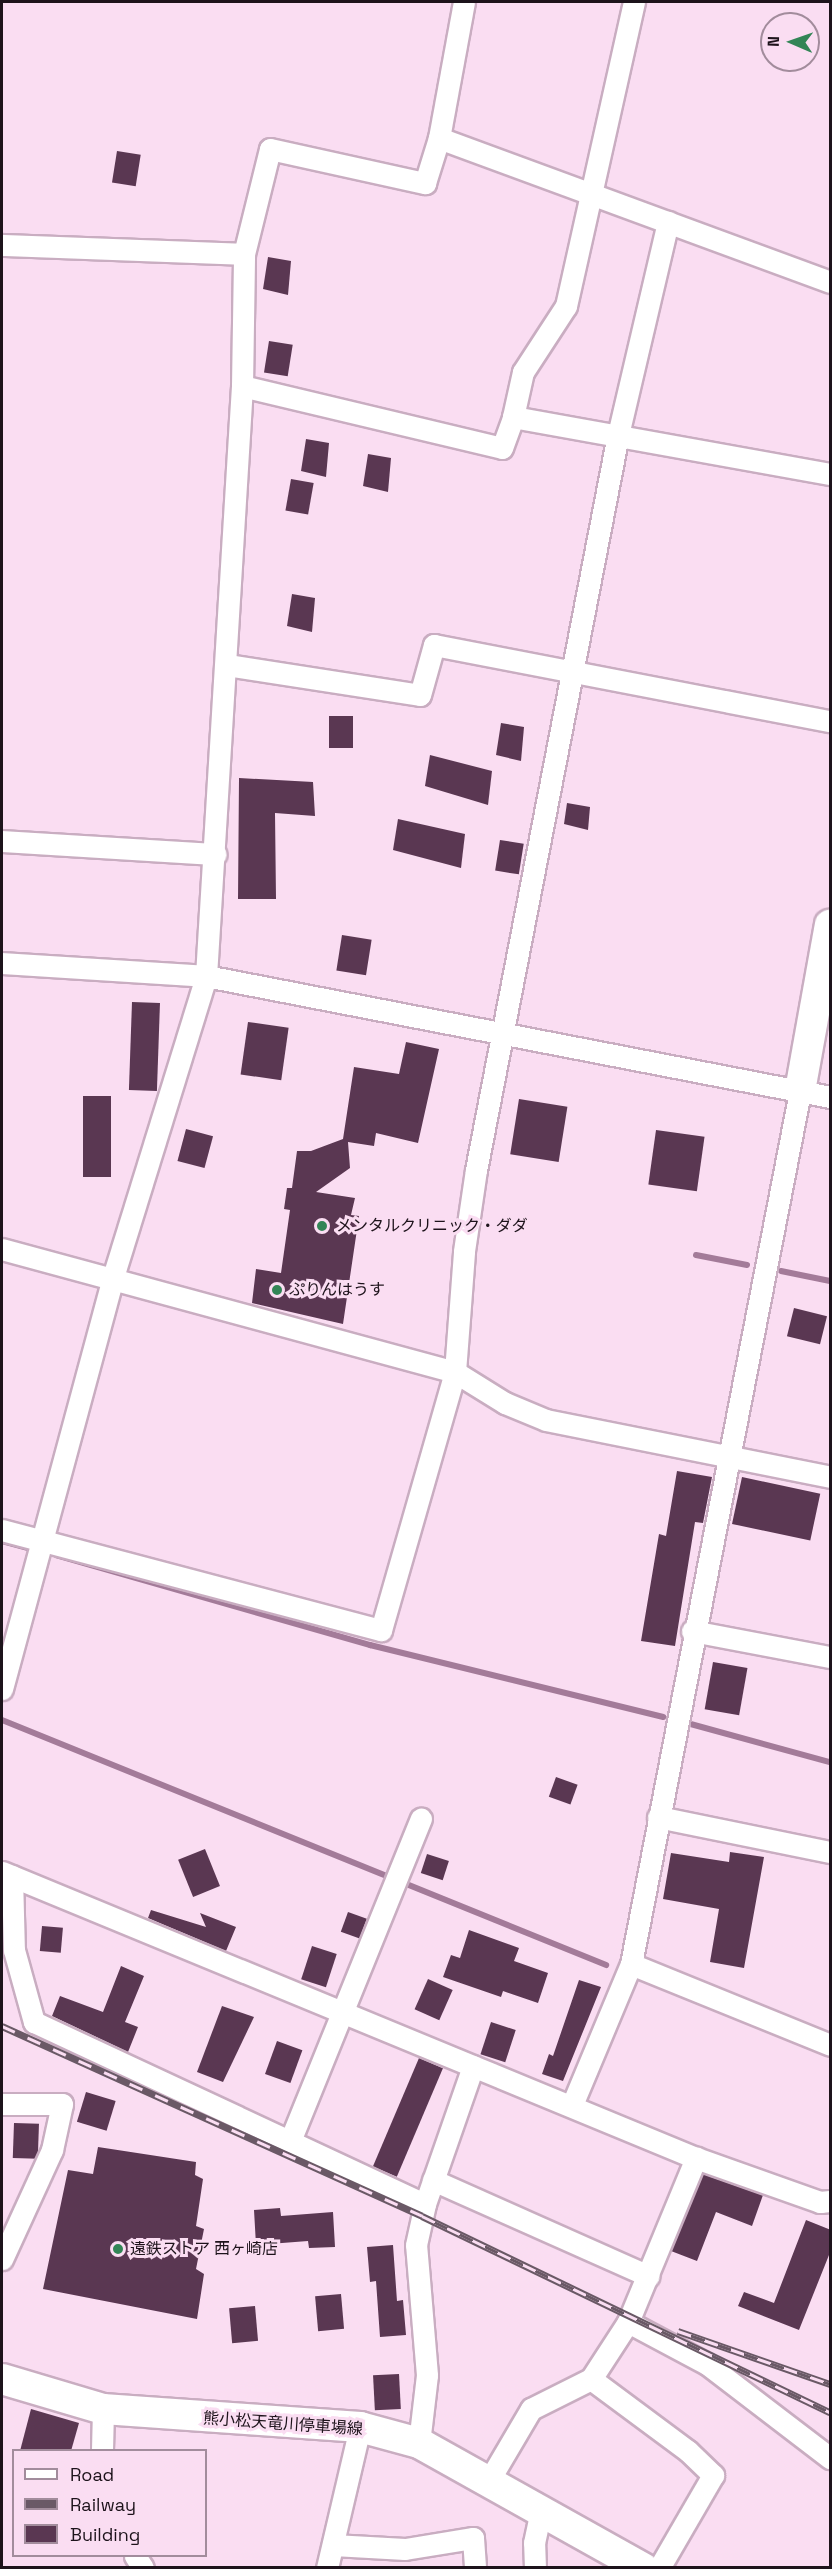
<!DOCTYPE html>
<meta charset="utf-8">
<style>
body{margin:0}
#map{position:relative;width:832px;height:2569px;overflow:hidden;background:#faddf2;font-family:"Space Grotesk","Noto Sans JP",sans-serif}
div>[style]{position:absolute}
.stream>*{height:6px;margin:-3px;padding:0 3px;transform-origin:3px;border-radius:3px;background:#a37b99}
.building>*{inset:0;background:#5a3752;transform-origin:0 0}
.roads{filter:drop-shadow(2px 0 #c9adc1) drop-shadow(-2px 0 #c9adc1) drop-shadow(0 2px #c9adc1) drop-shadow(0 -2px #c9adc1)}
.street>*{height:21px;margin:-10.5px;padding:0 10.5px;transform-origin:10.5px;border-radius:10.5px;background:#fff}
.secondary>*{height:30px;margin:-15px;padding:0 15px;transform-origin:15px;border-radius:15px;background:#fff}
.rail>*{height:7px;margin-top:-3.5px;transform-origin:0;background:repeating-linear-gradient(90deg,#faddf2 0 14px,#6a5966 0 28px);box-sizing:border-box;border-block:2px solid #6a5966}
.dots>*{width:16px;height:16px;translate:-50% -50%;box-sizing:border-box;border:3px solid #faddf2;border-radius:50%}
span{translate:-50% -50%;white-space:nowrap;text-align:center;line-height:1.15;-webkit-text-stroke:6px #faddf2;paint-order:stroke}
.poi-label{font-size:16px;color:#1d131b}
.left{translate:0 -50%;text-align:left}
.street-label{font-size:16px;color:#1d131b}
.frame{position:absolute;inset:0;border:3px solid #1d131b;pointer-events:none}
.legend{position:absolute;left:12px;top:2449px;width:195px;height:108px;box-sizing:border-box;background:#faddf2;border:2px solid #a28c9c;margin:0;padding:8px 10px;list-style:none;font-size:18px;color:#1d131b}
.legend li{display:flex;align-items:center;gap:12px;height:30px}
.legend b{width:30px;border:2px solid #a28c9c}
.north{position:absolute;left:760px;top:12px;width:60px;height:60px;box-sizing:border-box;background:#faddf2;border:2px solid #a28c9c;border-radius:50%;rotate:272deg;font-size:16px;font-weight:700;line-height:24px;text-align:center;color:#1d131b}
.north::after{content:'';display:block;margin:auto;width:21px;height:27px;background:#328556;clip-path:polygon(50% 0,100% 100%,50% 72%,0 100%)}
</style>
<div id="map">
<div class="stream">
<i style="left:696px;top:1255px;width:52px;rotate:11.1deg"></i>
<i style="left:781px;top:1271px;width:50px;rotate:11.5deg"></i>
<i style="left:2px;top:1541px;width:27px;rotate:15deg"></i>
<i style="left:56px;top:1555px;width:327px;rotate:16deg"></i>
<i style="left:370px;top:1645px;width:302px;rotate:13.8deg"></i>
<i style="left:2px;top:1720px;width:652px;rotate:22.08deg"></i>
<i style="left:687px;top:1723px;width:148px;rotate:15.3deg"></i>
</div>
<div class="building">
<i style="left:117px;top:151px;width:24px;height:32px;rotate:9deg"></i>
<i style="clip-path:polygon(268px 257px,291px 261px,288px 295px,263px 289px)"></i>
<i style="left:269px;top:341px;width:24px;height:32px;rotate:9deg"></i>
<i style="clip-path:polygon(306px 439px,329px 443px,326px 477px,301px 471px)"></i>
<i style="clip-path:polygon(368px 454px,391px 458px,388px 492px,363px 486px)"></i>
<i style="left:291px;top:479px;width:23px;height:32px;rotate:10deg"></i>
<i style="clip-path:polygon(292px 594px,315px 598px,312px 632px,287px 626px)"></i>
<i style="left:329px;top:716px;width:24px;height:32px"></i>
<i style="clip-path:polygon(501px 723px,524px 727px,521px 761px,496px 755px)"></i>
<i style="clip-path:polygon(430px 755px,492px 771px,488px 805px,425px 786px)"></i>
<i style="clip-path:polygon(239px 778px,313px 782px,315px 816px,275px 813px,276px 899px,238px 899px)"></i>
<i style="clip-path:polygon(567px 803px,590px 807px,588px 830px,564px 824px)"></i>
<i style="clip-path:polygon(398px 819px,465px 834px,461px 868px,393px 850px)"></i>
<i style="left:500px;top:840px;width:24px;height:31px;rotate:9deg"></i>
<i style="left:342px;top:935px;width:30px;height:36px;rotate:9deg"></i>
<i style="left:132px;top:1002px;width:28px;height:88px;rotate:2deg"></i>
<i style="left:248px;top:1022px;width:41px;height:53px;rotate:8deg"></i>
<i style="clip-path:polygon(406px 1042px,439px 1049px,418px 1143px,376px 1133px,374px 1146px,348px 1142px,350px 1168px,316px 1192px,355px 1198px,351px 1215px,359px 1216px,343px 1324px,252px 1303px,256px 1269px,281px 1273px,290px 1210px,284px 1209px,287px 1188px,292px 1188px,297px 1151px,311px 1151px,343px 1139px,354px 1067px,399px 1074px)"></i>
<i style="left:83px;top:1096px;width:28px;height:81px"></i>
<i style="left:519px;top:1099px;width:49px;height:56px;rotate:9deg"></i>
<i style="left:186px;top:1129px;width:28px;height:33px;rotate:15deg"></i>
<i style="left:656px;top:1130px;width:49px;height:55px;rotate:8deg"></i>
<i style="left:794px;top:1308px;width:34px;height:29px;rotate:14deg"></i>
<i style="clip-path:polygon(677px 1471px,712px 1477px,703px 1523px,695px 1522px,675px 1646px,641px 1641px,659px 1534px,666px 1536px)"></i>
<i style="left:742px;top:1477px;width:80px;height:48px;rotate:12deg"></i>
<i style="left:713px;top:1662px;width:35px;height:48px;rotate:10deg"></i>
<i style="left:556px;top:1777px;width:23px;height:21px;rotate:20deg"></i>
<i style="left:205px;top:1849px;width:40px;height:29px;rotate:68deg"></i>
<i style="clip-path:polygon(730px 1852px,764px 1857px,744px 1968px,710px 1962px,719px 1909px,663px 1899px,671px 1853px,729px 1862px)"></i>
<i style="left:427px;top:1854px;width:23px;height:20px;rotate:18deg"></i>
<i style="clip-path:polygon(151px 1910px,206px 1927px,200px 1913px,236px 1927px,226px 1951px,148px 1918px)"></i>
<i style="left:348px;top:1912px;width:20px;height:21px;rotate:20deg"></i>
<i style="left:42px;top:1926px;width:21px;height:25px;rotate:5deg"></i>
<i style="clip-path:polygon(469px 1930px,519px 1948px,514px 1961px,548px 1973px,538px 2003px,503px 1991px,501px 1997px,443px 1977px,451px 1955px,460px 1958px)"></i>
<i style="left:312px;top:1946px;width:26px;height:35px;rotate:18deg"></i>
<i style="clip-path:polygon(121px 1966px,144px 1976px,125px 2022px,138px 2027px,128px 2052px,52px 2016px,60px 1996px,103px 2012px)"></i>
<i style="left:428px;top:1979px;width:27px;height:33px;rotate:24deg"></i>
<i style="clip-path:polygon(579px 1980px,601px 1987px,563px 2081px,542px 2074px,549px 2054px,553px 2056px)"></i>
<i style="clip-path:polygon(222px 2006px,254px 2017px,223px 2082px,197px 2072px)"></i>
<i style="left:491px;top:2022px;width:26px;height:34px;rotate:18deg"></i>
<i style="left:277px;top:2041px;width:27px;height:35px;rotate:20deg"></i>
<i style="left:419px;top:2058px;width:26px;height:118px;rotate:23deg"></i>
<i style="left:86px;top:2092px;width:31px;height:31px;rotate:17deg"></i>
<i style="left:14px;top:2123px;width:25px;height:35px;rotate:2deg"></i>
<i style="clip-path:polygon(98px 2147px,196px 2162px,195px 2175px,203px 2179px,196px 2226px,204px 2229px,196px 2269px,204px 2274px,197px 2319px,43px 2289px,68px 2170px,93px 2174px)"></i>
<i style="clip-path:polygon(703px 2174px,763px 2195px,752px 2226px,716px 2212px,697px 2261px,671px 2251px)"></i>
<i style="clip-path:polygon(280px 2208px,281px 2216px,333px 2212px,335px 2247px,309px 2248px,308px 2241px,256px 2245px,254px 2210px)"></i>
<i style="clip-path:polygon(806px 2220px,831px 2230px,831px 2250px,799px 2330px,738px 2306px,744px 2292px,774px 2303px)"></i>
<i style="clip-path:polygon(393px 2245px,397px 2301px,403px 2300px,406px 2335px,380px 2337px,376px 2281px,370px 2282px,367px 2247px)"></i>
<i style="left:341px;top:2294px;width:35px;height:26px;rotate:85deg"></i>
<i style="left:255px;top:2306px;width:35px;height:26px;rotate:85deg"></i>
<i style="left:399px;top:2374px;width:35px;height:26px;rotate:87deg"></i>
<i style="clip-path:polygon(31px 2409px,79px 2423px,71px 2451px,20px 2451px)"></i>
</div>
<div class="roads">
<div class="street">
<i style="left:439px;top:138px;width:417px;rotate:20.2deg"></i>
<i style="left:2px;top:245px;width:242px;rotate:2.1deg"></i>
<i style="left:244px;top:254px;width:108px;rotate:-76.1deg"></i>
<i style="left:270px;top:149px;width:159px;rotate:12.4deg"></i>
<i style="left:425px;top:183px;width:47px;rotate:-72.7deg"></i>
<i style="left:439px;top:138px;width:138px;rotate:-79.6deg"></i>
<i style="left:242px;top:386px;width:267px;rotate:13.4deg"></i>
<i style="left:502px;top:448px;width:33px;rotate:-70deg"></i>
<i style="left:513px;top:417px;width:322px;rotate:10.2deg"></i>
<i style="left:513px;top:417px;width:46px;rotate:-77.5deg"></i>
<i style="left:523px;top:372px;width:79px;rotate:-56.9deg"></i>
<i style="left:566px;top:306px;width:312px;rotate:-77.4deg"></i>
<i style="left:227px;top:665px;width:195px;rotate:8.8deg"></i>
<i style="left:420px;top:695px;width:52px;rotate:-74.4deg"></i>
<i style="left:434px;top:645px;width:403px;rotate:10.9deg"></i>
<i style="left:2px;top:841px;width:214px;rotate:3.5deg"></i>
<i style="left:2px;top:963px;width:204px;rotate:3.6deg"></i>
<i style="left:206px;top:976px;width:636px;rotate:10.97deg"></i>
<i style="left:2px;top:1249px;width:469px;rotate:15.2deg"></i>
<i style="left:455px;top:1372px;width:59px;rotate:31.8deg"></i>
<i style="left:505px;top:1403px;width:44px;rotate:22.5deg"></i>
<i style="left:546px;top:1420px;width:290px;rotate:11.3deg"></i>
<i style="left:2px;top:1530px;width:392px;rotate:14.8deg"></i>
<i style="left:381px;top:1630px;width:268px;rotate:-74deg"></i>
<i style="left:455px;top:1372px;width:121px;rotate:-85.7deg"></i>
<i style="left:464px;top:1251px;width:82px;rotate:-81.6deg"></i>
<i style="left:476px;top:1170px;width:749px;rotate:-79.07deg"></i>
<i style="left:618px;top:435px;width:219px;rotate:-76.8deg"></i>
<i style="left:692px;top:1631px;width:140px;rotate:10.7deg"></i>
<i style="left:2px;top:1689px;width:427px;rotate:-74.9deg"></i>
<i style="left:113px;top:1277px;width:315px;rotate:-72.8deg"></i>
<i style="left:206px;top:976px;width:591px;rotate:-86.51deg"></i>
<i style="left:242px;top:386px;width:132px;rotate:-89.1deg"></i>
<i style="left:658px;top:1817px;width:176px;rotate:11.5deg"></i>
<i style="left:2px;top:1872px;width:751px;rotate:22.4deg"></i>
<i style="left:696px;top:2158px;width:132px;rotate:19.5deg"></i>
<i style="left:820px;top:2202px;width:10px;rotate:-6deg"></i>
<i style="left:12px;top:1876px;width:74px;rotate:88.5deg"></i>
<i style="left:14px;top:1950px;width:75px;rotate:74.5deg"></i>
<i style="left:34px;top:2022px;width:431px;rotate:25deg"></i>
<i style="left:631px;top:1964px;width:215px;rotate:22.1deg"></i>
<i style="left:2px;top:2104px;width:60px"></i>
<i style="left:62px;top:2104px;width:47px;rotate:102.3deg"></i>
<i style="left:52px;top:2150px;width:120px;rotate:114.6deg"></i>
<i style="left:572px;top:2105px;width:153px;rotate:-67.3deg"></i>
<i style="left:631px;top:1964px;width:889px;rotate:-79.04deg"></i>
<i style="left:290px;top:2141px;width:348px;rotate:-67.9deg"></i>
<i style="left:433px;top:2180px;width:236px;rotate:24deg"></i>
<i style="left:628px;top:2322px;width:89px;rotate:28deg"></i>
<i style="left:707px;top:2364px;width:155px;rotate:37.4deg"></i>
<i style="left:591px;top:2379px;width:121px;rotate:36.6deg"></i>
<i style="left:688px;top:2451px;width:35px;rotate:44deg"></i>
<i style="left:713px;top:2475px;width:108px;rotate:120.1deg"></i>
<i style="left:419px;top:2443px;width:68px;rotate:-83.3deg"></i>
<i style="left:427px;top:2375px;width:130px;rotate:-94.8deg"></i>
<i style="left:416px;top:2245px;width:42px;rotate:-77.6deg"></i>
<i style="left:425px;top:2204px;width:146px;rotate:-70.8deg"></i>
<i style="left:102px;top:2450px;width:41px;rotate:-88.6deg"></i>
<i style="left:488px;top:2482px;width:85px;rotate:-59.5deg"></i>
<i style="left:531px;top:2409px;width:67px;rotate:-26.6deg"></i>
<i style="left:591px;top:2379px;width:68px;rotate:-57deg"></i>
<i style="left:628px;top:2322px;width:178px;rotate:-67.5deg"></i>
<i style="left:333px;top:2545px;width:72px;rotate:3.2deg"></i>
<i style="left:405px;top:2549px;width:69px;rotate:-9.2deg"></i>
<i style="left:473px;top:2538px;width:30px;rotate:86deg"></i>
<i style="left:135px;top:2556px;width:14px;rotate:56deg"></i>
<i style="left:327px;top:2568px;width:145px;rotate:-76.8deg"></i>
<i style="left:535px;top:2568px;width:25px;rotate:-92deg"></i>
<i style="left:534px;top:2543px;width:33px;rotate:-78deg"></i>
</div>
<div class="secondary">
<i style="left:800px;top:1091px;width:169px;rotate:-79.8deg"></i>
<i style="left:2px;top:2379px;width:105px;rotate:16.5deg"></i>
<i style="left:103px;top:2409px;width:258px;rotate:4deg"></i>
<i style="left:360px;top:2427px;width:61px;rotate:15.2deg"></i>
<i style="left:419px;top:2443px;width:257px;rotate:29.2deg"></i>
</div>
</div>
<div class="rail">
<i style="left:2px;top:2026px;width:461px;rotate:24.3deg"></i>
<i style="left:422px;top:2216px;width:453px;rotate:25.7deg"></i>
<i style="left:678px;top:2331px;width:161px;rotate:19.2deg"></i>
</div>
<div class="dots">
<i style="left:322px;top:1226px;background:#328556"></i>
<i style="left:277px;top:1290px;background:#328556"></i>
<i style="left:118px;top:2249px;background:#328556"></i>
</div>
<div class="poi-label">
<span class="left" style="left:336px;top:1226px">メンタルクリニック・ダダ</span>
<span class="left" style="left:289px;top:1290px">ぷりんはうす</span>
<span class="left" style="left:130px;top:2249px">遠鉄ストア 西ヶ崎店</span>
</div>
<div class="street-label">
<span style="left:283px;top:2424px;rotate:4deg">熊小松天竜川停車場線</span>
</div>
<div class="frame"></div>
<ul class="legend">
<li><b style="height:8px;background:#fff"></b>Road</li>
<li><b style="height:8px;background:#6a5966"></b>Railway</li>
<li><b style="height:16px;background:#5a3752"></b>Building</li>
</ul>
<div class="north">N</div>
</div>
